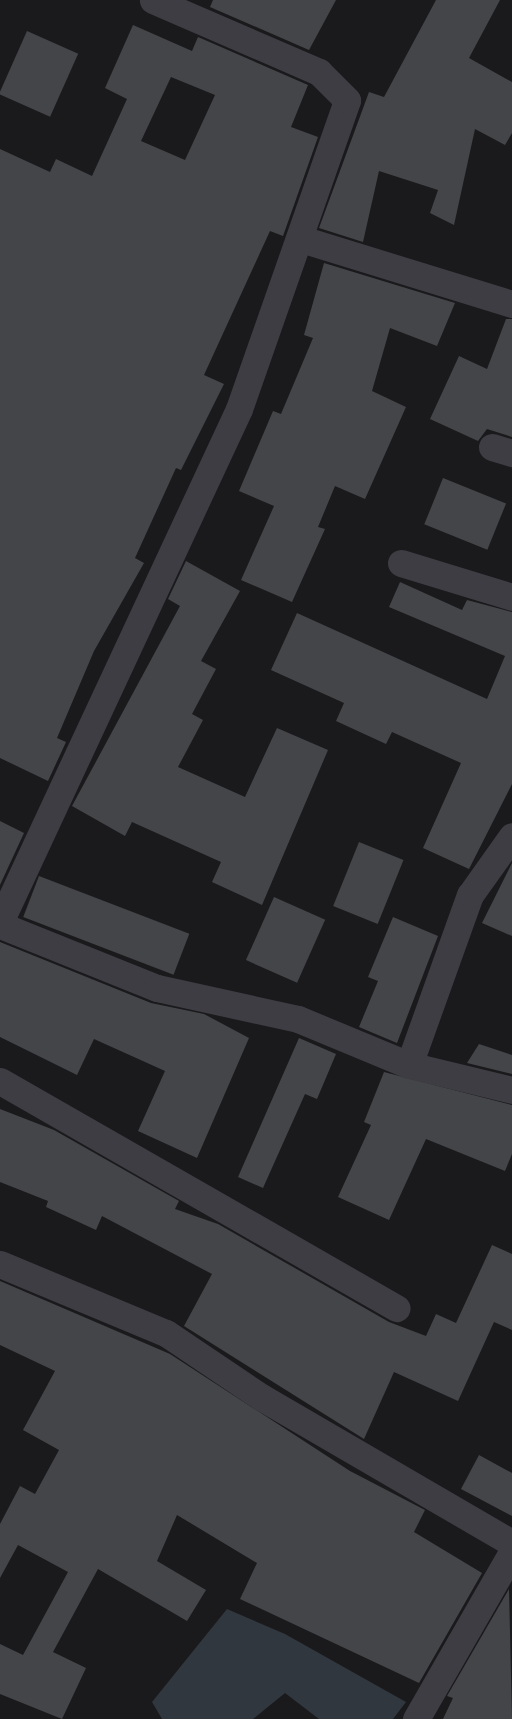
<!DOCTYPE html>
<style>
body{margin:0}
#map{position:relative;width:512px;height:1719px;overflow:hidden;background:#1a1a1c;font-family:Mulish,sans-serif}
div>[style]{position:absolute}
.water>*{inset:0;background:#31373f}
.building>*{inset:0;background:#444549;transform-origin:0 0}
.minor>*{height:27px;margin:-13.5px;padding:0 13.5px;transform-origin:13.5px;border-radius:13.5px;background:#3d3d43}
span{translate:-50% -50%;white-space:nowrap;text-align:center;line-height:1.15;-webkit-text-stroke:6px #151517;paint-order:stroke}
</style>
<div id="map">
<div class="water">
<i style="clip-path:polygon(227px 1609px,285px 1634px,406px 1702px,393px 1719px,319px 1719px,285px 1693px,253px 1719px,162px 1719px,152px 1702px)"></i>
</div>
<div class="building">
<i style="clip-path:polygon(213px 0,336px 0,309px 50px,210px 7px)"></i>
<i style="clip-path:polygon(436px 0,500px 0,469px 58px,512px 82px,512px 133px,505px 145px,475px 129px,454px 225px,430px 213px,438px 190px,379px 171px,363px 242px,319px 228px,369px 92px,384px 97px)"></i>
<i style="clip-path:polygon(evenodd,133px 25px,192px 51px,198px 37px,308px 85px,291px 127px,318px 137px,283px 236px,270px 231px,204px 375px,224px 384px,181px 470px,176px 468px,135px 558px,144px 563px,94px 651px,57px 738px,66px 742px,48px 781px,0 758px,0 149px,50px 172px,56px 159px,92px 176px,127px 99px,105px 88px,133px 25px,171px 77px,215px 95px,185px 160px,141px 141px,171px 77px)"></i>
<i style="left:27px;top:31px;width:56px;height:69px;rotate:24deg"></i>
<i style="clip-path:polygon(324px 263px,455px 303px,437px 346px,390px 328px,372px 391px,406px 407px,365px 499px,335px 486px,318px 527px,325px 529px,292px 602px,241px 580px,274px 506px,239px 491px,273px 411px,281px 414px,313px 338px,304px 335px)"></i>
<i style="clip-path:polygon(506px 319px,512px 319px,512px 437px,487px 429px,478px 441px,430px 419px,459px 356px,487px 369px)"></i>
<i style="left:443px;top:478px;width:68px;height:50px;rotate:22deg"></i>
<i style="clip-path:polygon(186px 561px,240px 591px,201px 661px,216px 669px,192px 714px,203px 720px,178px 767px,245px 797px,277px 728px,328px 750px,262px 905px,212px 882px,221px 862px,132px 822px,125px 836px,72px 806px,180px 606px,168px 599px)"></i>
<i style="clip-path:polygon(400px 582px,462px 610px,467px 600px,512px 612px,512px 784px,469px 869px,423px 848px,461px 763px,392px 732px,386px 744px,336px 721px,344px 703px,271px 670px,297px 613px,487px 699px,505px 656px,389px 607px)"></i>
<i style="clip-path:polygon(0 821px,24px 833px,0 885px)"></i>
<i style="left:359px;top:842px;width:48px;height:69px;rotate:22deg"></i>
<i style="clip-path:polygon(512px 863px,512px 936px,482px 923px)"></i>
<i style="left:39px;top:876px;width:161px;height:44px;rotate:21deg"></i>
<i style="left:274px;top:897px;width:56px;height:69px;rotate:24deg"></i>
<i style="clip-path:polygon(393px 917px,438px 936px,397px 1043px,359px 1027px,378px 981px,368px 977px)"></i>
<i style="clip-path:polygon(0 942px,151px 1003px,204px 1014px,249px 1038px,197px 1158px,138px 1131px,165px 1071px,94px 1039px,77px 1075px,0 1037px)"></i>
<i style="clip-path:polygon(299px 1038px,336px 1054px,317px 1099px,305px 1094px,263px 1188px,238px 1177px)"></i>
<i style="clip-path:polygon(479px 1044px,512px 1055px,512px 1074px,467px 1063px)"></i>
<i style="clip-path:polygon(384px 1072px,512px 1105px,512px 1154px,505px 1171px,426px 1139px,389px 1220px,338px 1197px,371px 1125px,364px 1122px)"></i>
<i style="clip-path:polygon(0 1109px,54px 1130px,179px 1201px,175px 1209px,218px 1224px,389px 1322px,426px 1336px,436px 1314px,456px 1323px,492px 1245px,512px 1254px,512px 1330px,494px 1322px,458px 1401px,394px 1372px,364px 1439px,184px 1326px,212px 1274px,102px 1216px,96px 1230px,46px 1207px,48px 1201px,0 1182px)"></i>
<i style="clip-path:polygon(0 1281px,170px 1354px,350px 1471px,425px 1510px,414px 1532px,482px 1573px,419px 1683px,240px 1599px,257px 1563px,177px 1515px,157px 1561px,206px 1590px,187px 1621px,98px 1569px,53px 1652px,86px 1668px,62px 1719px,0 1694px,0 1644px,23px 1655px,68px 1572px,18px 1545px,0 1578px,0 1524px,20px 1486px,35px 1494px,59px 1450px,23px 1430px,55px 1371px,0 1345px)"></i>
<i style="clip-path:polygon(479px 1455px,512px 1473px,512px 1516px,461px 1489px)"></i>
<i style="clip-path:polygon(509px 1589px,512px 1719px,443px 1719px,453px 1698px,447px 1696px)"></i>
</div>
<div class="minor">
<i style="left:301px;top:239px;width:221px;rotate:17.1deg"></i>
<i style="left:492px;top:447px;width:21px;rotate:17deg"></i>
<i style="left:401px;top:563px;width:116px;rotate:17deg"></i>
<i style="left:0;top:922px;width:566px;rotate:-65.02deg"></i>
<i style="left:239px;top:409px;width:327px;rotate:-70.7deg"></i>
<i style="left:347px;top:100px;width:40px;rotate:-135deg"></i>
<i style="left:319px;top:72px;width:181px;rotate:-156.6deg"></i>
<i style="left:0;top:925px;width:169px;rotate:21.9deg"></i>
<i style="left:157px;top:988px;width:144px;rotate:12.4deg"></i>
<i style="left:298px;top:1019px;width:120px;rotate:22.5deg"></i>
<i style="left:409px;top:1065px;width:106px;rotate:13.6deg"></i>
<i style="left:409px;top:1065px;width:181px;rotate:-70.3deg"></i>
<i style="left:470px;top:895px;width:72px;rotate:-54.6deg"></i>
<i style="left:0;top:1081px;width:457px;rotate:29.8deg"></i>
<i style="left:0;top:1264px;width:180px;rotate:22.6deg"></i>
<i style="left:166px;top:1333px;width:115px;rotate:34deg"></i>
<i style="left:261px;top:1397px;width:290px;rotate:30.2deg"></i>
<i style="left:416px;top:1719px;width:193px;rotate:-60.1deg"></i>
</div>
</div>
